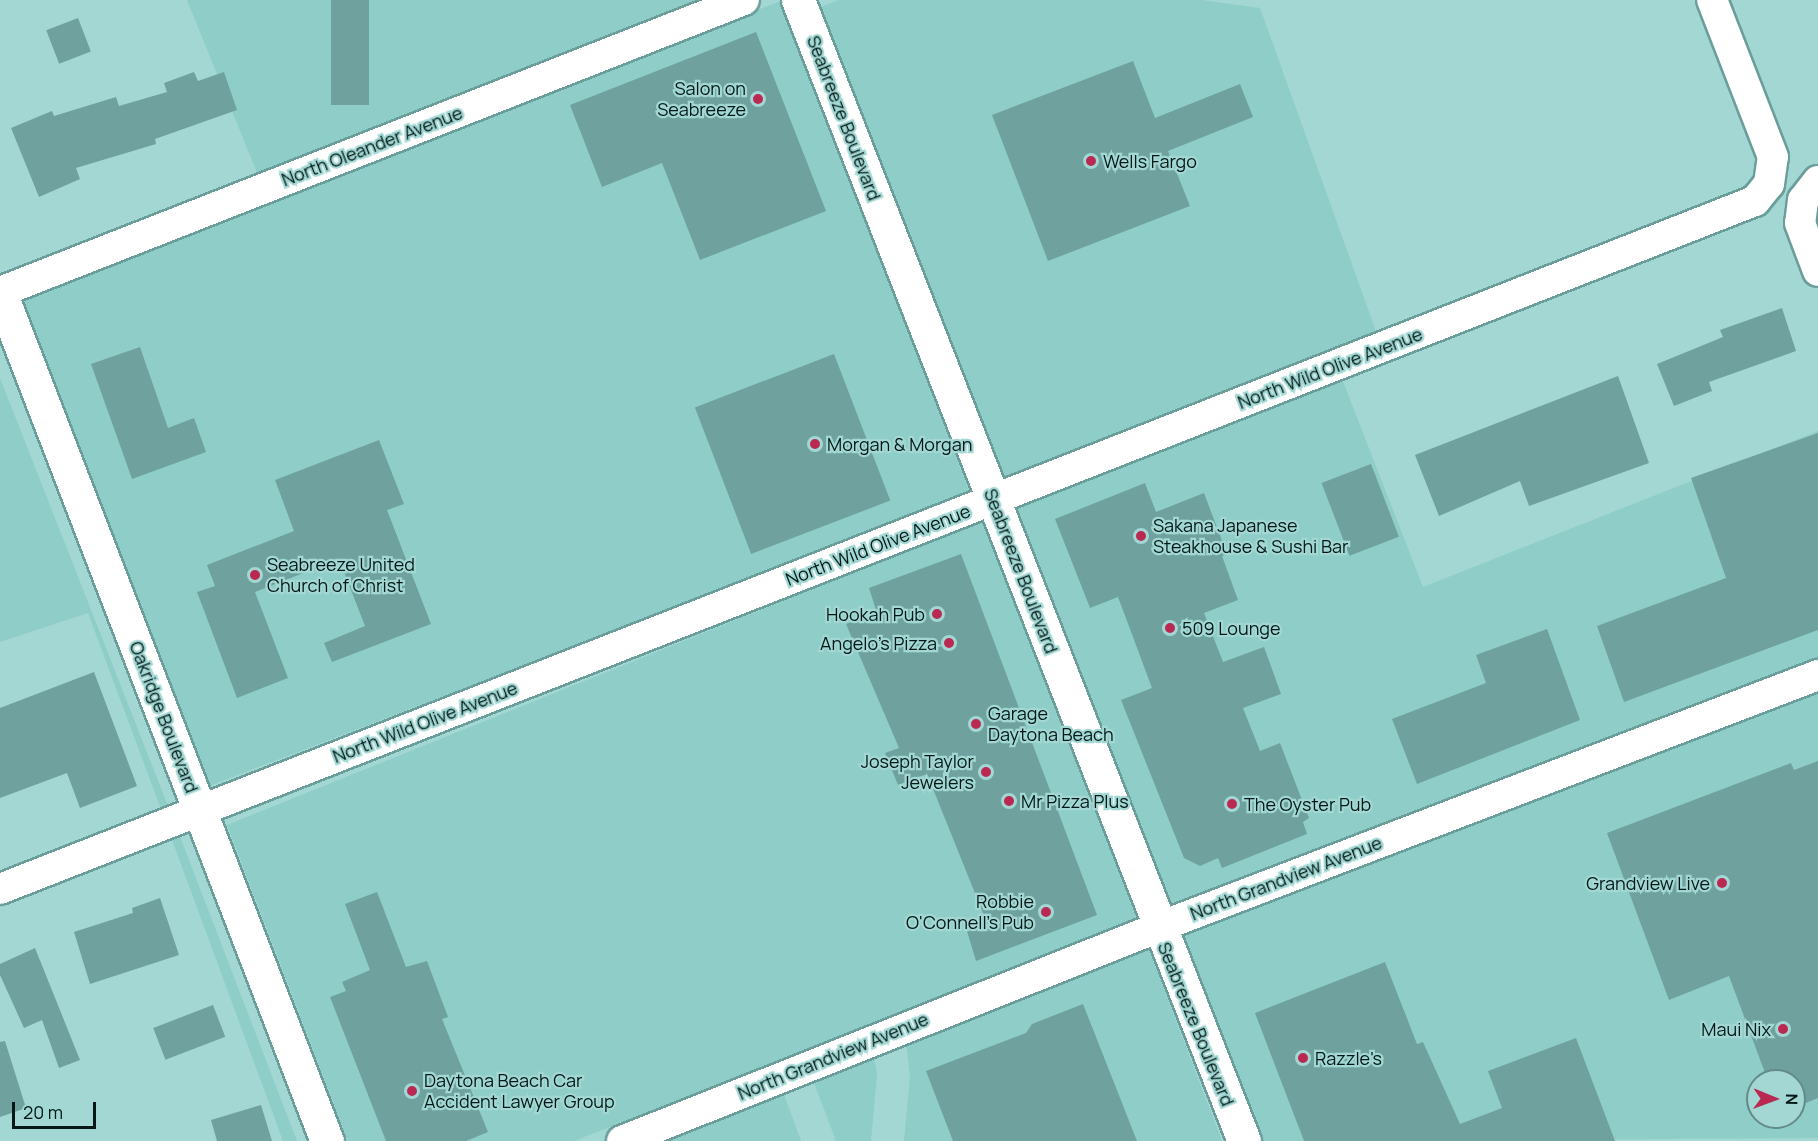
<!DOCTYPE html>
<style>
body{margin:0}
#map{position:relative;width:1818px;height:1141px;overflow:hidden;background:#a2d7d3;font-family:Manrope,sans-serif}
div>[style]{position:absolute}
.built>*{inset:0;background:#8ecdc8;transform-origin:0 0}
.building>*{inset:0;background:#6fa29e;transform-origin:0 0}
.roads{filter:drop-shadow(2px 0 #6b9e9a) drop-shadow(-2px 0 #6b9e9a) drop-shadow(0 2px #6b9e9a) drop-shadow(0 -2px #6b9e9a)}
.minor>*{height:30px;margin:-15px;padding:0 15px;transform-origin:15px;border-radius:15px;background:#fff}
.major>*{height:33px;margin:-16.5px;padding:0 16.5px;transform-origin:16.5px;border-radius:16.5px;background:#fff}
.dots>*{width:16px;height:16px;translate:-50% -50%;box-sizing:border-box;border:3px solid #a2d7d3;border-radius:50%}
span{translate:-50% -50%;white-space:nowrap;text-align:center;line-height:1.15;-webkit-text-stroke:4.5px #a2d7d3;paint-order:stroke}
.poi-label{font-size:18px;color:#041917}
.right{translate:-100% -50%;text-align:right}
.left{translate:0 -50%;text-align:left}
.street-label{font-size:18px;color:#041917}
.north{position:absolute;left:1746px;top:1069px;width:60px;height:60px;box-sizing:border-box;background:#a2d7d3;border:2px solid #638b88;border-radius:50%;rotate:91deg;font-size:16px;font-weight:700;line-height:24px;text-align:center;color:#041917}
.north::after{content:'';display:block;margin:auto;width:21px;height:27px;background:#b92952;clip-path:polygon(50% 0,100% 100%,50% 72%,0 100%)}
.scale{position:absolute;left:12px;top:1102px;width:84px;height:27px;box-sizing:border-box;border:3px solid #041917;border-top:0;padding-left:8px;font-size:18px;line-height:21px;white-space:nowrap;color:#041917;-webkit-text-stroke:4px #a2d7d3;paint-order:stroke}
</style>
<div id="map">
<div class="built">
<i style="clip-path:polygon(187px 0,703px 0,258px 175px)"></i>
<i style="clip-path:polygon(839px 0,1202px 0,1260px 8px,1377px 334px,1003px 481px,818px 8px)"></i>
<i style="left:781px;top:1px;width:528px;height:815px;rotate:69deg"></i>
<i style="clip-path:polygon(0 378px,168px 806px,161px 809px,88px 613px,0 642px)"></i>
<i style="clip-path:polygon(1342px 379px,1423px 587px,1818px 431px,1818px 659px,1167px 908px,1014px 508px)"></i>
<i style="clip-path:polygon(984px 520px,1137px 920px,574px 1141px,348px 1141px,227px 825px)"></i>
<i style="clip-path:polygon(evenodd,1818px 691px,1818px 1138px,1262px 1141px,1178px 935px,1818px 691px,1758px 1081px,1794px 1081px,1794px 1117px,1758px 1117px,1758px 1081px)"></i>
<i style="clip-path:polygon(179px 834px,297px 1141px,283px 1141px,171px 837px)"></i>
<i style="clip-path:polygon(1148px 947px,1222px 1141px,904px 1141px,910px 1076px,906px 1043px)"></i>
<i style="clip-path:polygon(874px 1056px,877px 1074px,871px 1141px,836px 1141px,813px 1080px)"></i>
<i style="clip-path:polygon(783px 1092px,801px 1141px,661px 1141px)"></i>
</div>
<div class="building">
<i style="left:331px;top:0;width:38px;height:105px"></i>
<i style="left:78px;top:18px;width:36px;height:34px;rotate:69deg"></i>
<i style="clip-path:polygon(756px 32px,826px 211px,700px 260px,662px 163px,602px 187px,570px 105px)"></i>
<i style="clip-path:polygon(1133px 61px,1155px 118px,1240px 84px,1253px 117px,1168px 151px,1190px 206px,1048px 261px,992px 115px)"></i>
<i style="clip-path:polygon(194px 72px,198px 81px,224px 72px,237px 110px,155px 139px,156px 144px,76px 168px,80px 179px,39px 197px,11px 128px,52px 111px,54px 116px,116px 97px,119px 106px,167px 92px,164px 83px)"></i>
<i style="clip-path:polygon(1782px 308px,1796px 351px,1709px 382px,1712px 391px,1674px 406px,1657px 364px,1723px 337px,1720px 330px)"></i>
<i style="clip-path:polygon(140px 347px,168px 428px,194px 418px,206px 452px,132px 479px,91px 364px)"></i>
<i style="left:834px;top:354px;width:157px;height:149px;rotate:69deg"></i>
<i style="clip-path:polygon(1618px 376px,1649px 463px,1529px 506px,1520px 481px,1439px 516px,1415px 455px)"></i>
<i style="clip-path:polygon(1818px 433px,1818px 630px,1624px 702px,1597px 626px,1726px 578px,1691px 478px)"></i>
<i style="clip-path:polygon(379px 440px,404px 504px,387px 510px,431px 624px,332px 662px,324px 643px,365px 626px,339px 559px,255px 592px,288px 678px,237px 698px,197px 592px,215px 586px,207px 565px,294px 531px,275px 480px)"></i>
<i style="left:1371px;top:464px;width:78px;height:53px;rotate:69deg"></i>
<i style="clip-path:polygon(1145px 483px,1156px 512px,1204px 493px,1227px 554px,1222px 556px,1238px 600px,1204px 613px,1223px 662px,1264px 647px,1281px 694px,1243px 708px,1260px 751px,1280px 743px,1309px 818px,1303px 822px,1307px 834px,1222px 868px,1218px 858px,1200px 866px,1184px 858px,1121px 700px,1152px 688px,1118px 597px,1090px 608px,1055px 519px)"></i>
<i style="clip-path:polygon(961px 554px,1097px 915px,976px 961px,967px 931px,987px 923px,927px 774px,898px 785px,885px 753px,899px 748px,846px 624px,877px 613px,869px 588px)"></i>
<i style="clip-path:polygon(1547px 629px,1580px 720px,1417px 784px,1392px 719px,1486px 683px,1476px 655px)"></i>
<i style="clip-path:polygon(94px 672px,137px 786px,80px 808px,67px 773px,0 798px,0 708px)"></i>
<i style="clip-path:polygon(1818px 761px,1818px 1098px,1794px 1108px,1794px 1081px,1768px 1081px,1729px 976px,1669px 1000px,1607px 833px,1791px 763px,1794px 770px)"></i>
<i style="clip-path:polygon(377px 892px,406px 967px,427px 961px,448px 1017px,442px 1019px,488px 1132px,466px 1141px,386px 1141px,330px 997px,346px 991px,342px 982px,370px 970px,345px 904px)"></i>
<i style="clip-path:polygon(160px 898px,179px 955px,90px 984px,74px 932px,133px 913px,132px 908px)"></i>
<i style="clip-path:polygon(35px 948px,80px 1060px,59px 1068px,42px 1020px,24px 1028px,0 975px,0 964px)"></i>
<i style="clip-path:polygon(1385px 962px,1417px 1044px,1423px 1042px,1460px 1124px,1502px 1108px,1488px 1071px,1576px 1038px,1615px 1141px,1304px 1141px,1255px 1013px)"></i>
<i style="clip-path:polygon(1083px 1004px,1137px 1141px,953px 1141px,926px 1071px,1026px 1033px,1032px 1024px)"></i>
<i style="left:213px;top:1005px;width:34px;height:64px;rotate:69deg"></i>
<i style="clip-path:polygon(5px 1041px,26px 1108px,0 1117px,0 1042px)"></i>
<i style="clip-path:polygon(261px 1105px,272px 1141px,217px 1141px,211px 1120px)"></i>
</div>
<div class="roads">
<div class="minor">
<i style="left:1818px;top:181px;width:24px;rotate:128deg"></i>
<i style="left:1803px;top:200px;width:23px;rotate:97deg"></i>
<i style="left:1800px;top:223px;width:51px;rotate:69.4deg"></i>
<i style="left:0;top:292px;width:799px;rotate:-21.43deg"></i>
<i style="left:0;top:889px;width:1885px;rotate:-21.41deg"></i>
<i style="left:1755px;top:201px;width:22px;rotate:-51deg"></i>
<i style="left:1769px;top:184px;width:27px;rotate:-82deg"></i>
<i style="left:1773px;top:157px;width:168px;rotate:-111.2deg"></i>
<i style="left:622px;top:1141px;width:592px;rotate:-21.71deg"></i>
<i style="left:1172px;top:922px;width:692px;rotate:-20.92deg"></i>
</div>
<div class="major">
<i style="left:798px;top:0;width:1225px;rotate:68.65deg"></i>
<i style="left:0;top:292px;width:910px;rotate:68.94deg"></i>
</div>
</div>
<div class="dots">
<i style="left:758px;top:99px;background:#b92952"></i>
<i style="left:1091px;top:161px;background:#b92952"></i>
<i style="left:815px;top:444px;background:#b92952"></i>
<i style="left:1141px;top:536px;background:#b92952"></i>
<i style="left:255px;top:575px;background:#b92952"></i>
<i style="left:937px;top:614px;background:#b92952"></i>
<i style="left:1170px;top:628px;background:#b92952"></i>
<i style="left:949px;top:643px;background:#b92952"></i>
<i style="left:976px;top:724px;background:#b92952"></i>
<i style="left:986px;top:772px;background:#b92952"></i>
<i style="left:1009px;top:801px;background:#b92952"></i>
<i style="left:1232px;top:804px;background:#b92952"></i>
<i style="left:1722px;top:883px;background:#b92952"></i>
<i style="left:1046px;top:912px;background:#b92952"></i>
<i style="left:1783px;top:1029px;background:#b92952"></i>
<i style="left:1303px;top:1058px;background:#b92952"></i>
<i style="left:412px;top:1091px;background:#b92952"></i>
</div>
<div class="poi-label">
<span class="right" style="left:746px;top:99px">Salon on<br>Seabreeze</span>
<span class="left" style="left:1103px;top:161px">Wells Fargo</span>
<span class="left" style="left:827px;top:444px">Morgan &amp; Morgan</span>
<span class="left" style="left:1153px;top:536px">Sakana Japanese<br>Steakhouse &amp; Sushi Bar</span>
<span class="left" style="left:267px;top:575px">Seabreeze United<br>Church of Christ</span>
<span class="right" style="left:925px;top:614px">Hookah Pub</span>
<span class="left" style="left:1182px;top:628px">509 Lounge</span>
<span class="right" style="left:937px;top:643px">Angelo's Pizza</span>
<span class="left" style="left:988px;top:724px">Garage<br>Daytona Beach</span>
<span class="right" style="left:974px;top:772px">Joseph Taylor<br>Jewelers</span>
<span class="left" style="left:1021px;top:801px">Mr Pizza Plus</span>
<span class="left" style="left:1244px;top:804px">The Oyster Pub</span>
<span class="right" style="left:1710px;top:883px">Grandview Live</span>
<span class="right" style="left:1034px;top:912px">Robbie<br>O'Connell's Pub</span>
<span class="right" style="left:1771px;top:1029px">Maui Nix</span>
<span class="left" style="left:1315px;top:1058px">Razzle's</span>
<span class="left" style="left:424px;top:1091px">Daytona Beach Car<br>Accident Lawyer Group</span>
</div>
<div class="street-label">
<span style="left:844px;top:118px;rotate:69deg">Seabreeze Boulevard</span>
<span style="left:372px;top:146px;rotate:-21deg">North Oleander Avenue</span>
<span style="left:1330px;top:368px;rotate:-21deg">North Wild Olive Avenue</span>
<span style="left:878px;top:545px;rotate:-21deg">North Wild Olive Avenue</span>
<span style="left:1021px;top:571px;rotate:69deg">Seabreeze Boulevard</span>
<span style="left:164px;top:717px;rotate:69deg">Oakridge Boulevard</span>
<span style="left:425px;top:722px;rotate:-21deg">North Wild Olive Avenue</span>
<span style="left:1286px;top:878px;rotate:-21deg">North Grandview Avenue</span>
<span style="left:1196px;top:1024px;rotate:68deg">Seabreeze Boulevard</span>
<span style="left:833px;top:1056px;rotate:-22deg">North Grandview Avenue</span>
</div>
<div class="north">N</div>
<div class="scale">20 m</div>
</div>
